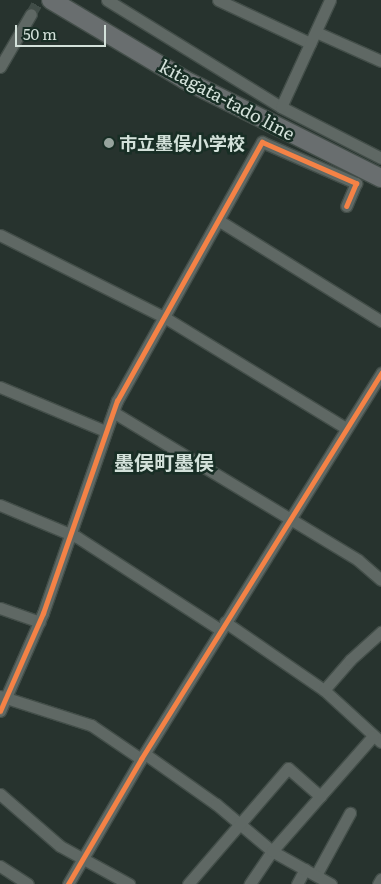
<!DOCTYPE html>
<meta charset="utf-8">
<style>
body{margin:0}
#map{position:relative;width:381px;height:884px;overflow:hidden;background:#27332e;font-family:Literata,"Noto Sans JP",serif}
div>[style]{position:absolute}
.minor-tunnel>*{height:11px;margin-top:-5.5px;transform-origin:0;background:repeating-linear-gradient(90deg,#414d48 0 11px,transparent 0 16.5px)}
.roads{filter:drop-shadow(1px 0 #434e49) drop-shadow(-1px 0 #434e49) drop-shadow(0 1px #434e49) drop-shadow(0 -1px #434e49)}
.minor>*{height:11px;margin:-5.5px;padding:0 5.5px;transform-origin:5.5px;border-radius:5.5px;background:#5f6864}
.primary>*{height:18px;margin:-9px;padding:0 9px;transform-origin:9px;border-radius:9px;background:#696e6f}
.cycleway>*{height:5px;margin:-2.5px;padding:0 2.5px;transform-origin:2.5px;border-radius:2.5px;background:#f48246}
.dots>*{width:14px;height:14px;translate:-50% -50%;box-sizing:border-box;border:2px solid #182e25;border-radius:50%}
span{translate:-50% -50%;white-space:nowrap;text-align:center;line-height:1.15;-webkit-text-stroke:5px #182e25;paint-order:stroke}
.street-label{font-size:18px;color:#d3e1da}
.poi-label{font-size:18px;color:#d3e1da;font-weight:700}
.left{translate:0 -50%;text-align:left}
.quarter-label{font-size:20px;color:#d3e1da;font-weight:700}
.scale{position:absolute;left:15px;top:25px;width:91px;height:22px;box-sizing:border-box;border:2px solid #d3e1da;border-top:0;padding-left:6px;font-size:15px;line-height:18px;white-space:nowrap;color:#d3e1da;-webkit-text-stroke:4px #182e25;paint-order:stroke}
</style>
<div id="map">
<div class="minor-tunnel">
<i style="left:31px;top:14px;width:16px;rotate:-60deg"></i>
</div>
<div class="roads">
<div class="minor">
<i style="left:107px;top:0;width:204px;rotate:31.6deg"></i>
<i style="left:281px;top:107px;width:112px;rotate:27deg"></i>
<i style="left:218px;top:0;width:102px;rotate:25.1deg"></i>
<i style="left:316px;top:32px;width:71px;rotate:24deg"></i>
<i style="left:0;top:67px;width:61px;rotate:-59.7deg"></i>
<i style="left:281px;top:107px;width:118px;rotate:-65.4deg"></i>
<i style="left:218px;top:220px;width:192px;rotate:31.8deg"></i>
<i style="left:0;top:235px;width:183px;rotate:26.6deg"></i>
<i style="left:164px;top:317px;width:213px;rotate:31.4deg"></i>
<i style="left:0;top:387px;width:114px;rotate:22.7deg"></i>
<i style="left:113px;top:412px;width:286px;rotate:31.1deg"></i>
<i style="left:358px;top:560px;width:30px;rotate:41deg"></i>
<i style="left:0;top:505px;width:83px;rotate:22.6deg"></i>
<i style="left:77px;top:537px;width:171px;rotate:32.9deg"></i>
<i style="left:0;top:608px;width:42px;rotate:19.3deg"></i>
<i style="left:225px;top:622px;width:120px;rotate:34.5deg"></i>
<i style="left:324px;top:690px;width:77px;rotate:42.4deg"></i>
<i style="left:324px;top:690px;width:40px;rotate:-49deg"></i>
<i style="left:350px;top:660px;width:42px;rotate:-42.1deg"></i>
<i style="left:0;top:696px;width:96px;rotate:17.7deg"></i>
<i style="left:91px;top:725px;width:60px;rotate:34.2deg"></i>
<i style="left:0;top:711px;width:107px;rotate:-66.3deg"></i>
<i style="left:43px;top:613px;width:225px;rotate:-70.8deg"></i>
<i style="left:117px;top:401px;width:297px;rotate:-60.8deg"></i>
<i style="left:262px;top:142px;width:103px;rotate:23.6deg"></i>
<i style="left:356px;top:183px;width:25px;rotate:113deg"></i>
<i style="left:145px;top:754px;width:87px;rotate:35.2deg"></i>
<i style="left:216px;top:804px;width:73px;rotate:40deg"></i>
<i style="left:272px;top:851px;width:40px;rotate:124deg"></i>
<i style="left:0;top:794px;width:79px;rotate:40.9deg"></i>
<i style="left:60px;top:846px;width:79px;rotate:28.8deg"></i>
<i style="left:0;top:866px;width:33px;rotate:33deg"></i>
<i style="left:316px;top:875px;width:71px;rotate:-61.3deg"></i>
<i style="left:68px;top:884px;width:145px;rotate:-59.7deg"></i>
<i style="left:141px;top:759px;width:455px;rotate:-58.1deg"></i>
<i style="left:188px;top:884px;width:153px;rotate:-49.2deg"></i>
<i style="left:288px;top:768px;width:43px;rotate:41.2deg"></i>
<i style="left:297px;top:884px;width:17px;rotate:-62deg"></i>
<i style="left:331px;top:884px;width:68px;rotate:-150.8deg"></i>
<i style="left:272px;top:851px;width:152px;rotate:-48.7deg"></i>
<i style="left:378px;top:884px;width:6px;rotate:-59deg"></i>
</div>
<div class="primary">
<i style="left:51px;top:0;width:156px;rotate:30.8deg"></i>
<i style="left:185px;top:80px;width:219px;rotate:26.6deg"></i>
</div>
</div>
<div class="cycleway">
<i style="left:0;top:711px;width:107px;rotate:-66.3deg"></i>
<i style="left:43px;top:613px;width:225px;rotate:-70.8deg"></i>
<i style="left:117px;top:401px;width:297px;rotate:-60.8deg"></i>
<i style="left:262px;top:142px;width:103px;rotate:23.6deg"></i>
<i style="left:356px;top:183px;width:25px;rotate:113deg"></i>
<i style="left:68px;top:884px;width:145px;rotate:-59.7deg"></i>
<i style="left:141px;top:759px;width:455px;rotate:-58.1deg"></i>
</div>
<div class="dots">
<i style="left:109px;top:143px;background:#97a49e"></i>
</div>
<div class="street-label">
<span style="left:227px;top:100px;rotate:28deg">kitagata-tado line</span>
</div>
<div class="poi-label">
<span class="left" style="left:119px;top:143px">市立墨俣小学校</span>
</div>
<div class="quarter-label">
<span style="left:164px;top:461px">墨俣町墨俣</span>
</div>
<div class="scale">50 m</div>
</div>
